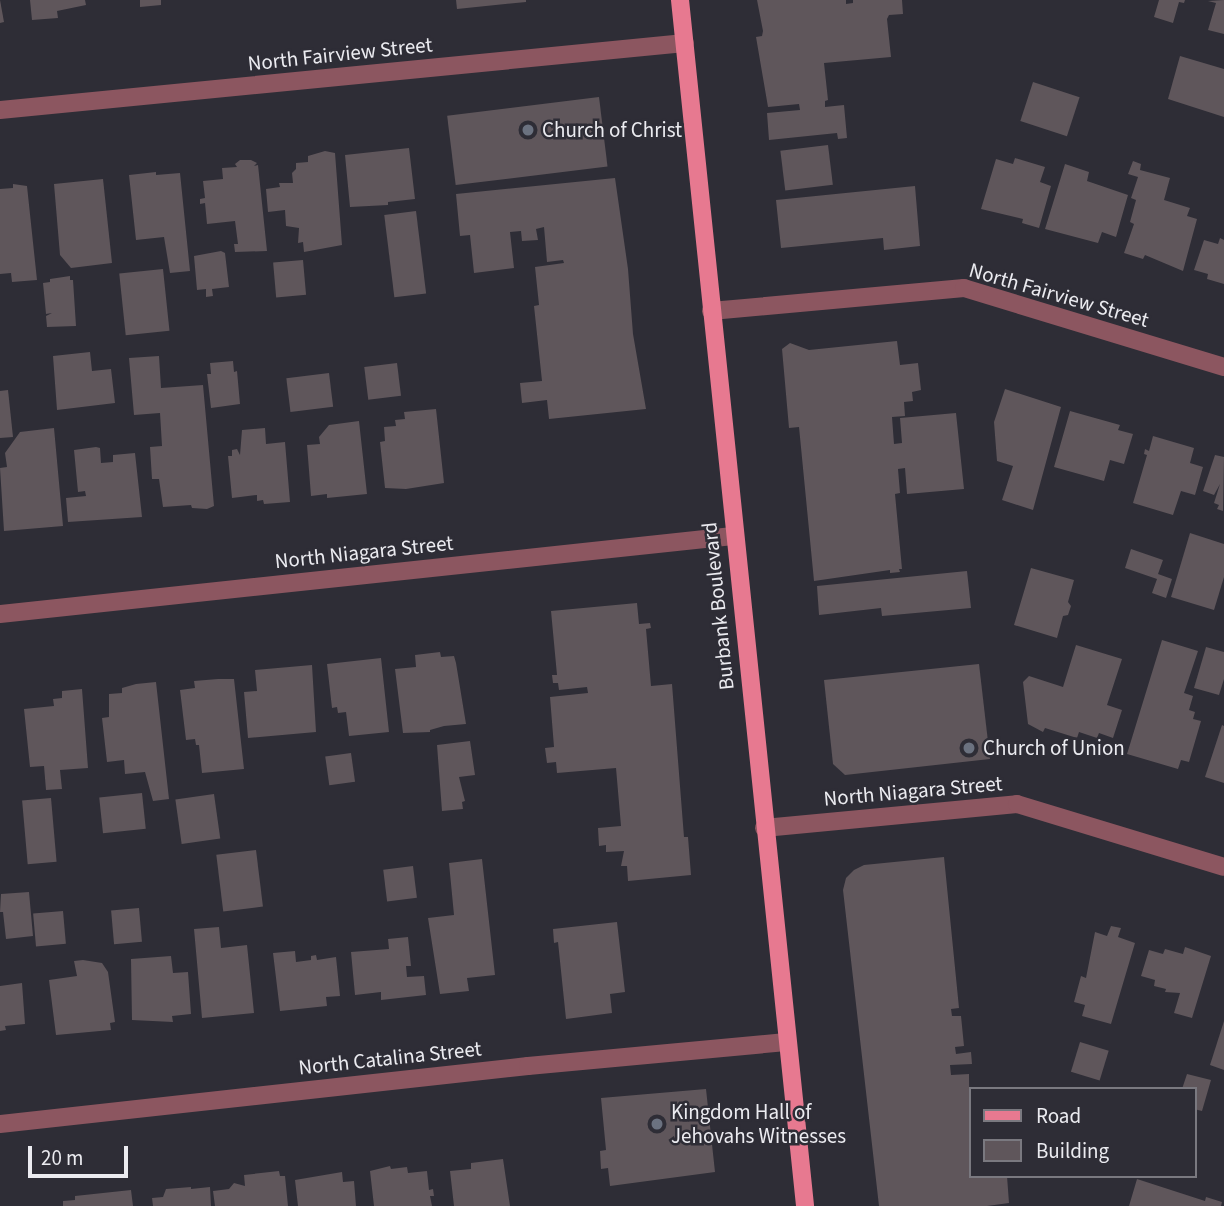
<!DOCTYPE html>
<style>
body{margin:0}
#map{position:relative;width:1224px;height:1206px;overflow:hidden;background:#2e2d36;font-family:"Source Sans 3",sans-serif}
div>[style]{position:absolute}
.building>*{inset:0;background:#5f565b;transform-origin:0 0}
.minor>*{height:18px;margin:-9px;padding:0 9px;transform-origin:9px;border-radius:9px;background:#8c5660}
.major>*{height:18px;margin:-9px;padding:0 9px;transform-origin:9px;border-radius:9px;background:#e77990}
.dots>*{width:19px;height:19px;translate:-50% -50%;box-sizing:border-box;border:4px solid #2e2d36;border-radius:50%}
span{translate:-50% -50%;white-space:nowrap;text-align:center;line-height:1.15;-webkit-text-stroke:5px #2e2d36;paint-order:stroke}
.street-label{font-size:21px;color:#ebebf0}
.poi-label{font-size:21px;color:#ebebf0}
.left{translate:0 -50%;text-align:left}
.legend{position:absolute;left:969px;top:1087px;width:228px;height:91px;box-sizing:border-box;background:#2e2d36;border:2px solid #7a7980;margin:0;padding:9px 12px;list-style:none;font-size:21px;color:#ebebf0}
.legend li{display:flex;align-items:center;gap:14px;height:35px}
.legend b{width:35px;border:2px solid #7a7980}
.scale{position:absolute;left:28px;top:1146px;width:100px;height:32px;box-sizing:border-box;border:4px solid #ebebf0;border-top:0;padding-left:9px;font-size:21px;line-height:24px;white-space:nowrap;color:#ebebf0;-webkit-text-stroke:5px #2e2d36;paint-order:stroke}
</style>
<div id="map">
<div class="building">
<i style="clip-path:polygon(0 0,4px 22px,0 23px)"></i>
<i style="clip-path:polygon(30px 0,85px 0,86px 5px,57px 11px,58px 18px,32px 20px)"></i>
<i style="clip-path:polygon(140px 0,161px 0,161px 5px,140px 7px)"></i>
<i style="clip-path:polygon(456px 0,526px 0,526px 2px,457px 9px)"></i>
<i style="clip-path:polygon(757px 0,846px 0,846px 4px,853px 3px,853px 0,902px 0,903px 14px,889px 15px,887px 19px,891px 57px,824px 63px,828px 100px,825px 101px,825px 107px,844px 105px,847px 138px,838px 139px,837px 133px,769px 140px,767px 113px,800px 110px,799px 104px,768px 107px,756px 37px,762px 36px,763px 31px)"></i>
<i style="clip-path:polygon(1159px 0,1185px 0,1184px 3px,1179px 2px,1173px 23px,1154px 17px)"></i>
<i style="clip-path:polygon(1224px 0,1224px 34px,1208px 30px,1216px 3px,1208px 1px)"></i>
<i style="clip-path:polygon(1180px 56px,1224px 69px,1224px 117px,1168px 99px)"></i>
<i style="left:1033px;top:82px;width:49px;height:41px;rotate:18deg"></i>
<i style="left:599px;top:97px;width:70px;height:153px;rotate:83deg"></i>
<i style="left:828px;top:145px;width:40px;height:48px;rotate:83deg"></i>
<i style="clip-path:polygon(409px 148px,415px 199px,388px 202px,388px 205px,350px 207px,345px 155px)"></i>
<i style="clip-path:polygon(325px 151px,335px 153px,342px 245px,304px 252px,303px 242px,298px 243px,299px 228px,286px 226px,285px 210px,268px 212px,266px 189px,280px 187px,279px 183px,293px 183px,292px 173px,296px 169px,296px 163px,308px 162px,308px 156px)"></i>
<i style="clip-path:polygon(1015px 158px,1045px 167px,1040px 182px,1051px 186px,1039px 228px,1022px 223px,1023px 219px,981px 209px,996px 159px,1013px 164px)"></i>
<i style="clip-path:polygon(240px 160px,251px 160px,257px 163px,254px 166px,258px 165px,267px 251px,235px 252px,234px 244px,238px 244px,235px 221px,207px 224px,205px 203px,200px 204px,200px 199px,205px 198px,203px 181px,223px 179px,222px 168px,237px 167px,235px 164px)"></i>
<i style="clip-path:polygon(1133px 161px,1141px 164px,1140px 170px,1170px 178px,1164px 200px,1190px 208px,1187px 216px,1197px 219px,1183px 271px,1145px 255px,1143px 259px,1124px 253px,1134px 224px,1130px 222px,1136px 200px,1131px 198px,1138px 177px,1128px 174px)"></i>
<i style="clip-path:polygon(1065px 164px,1089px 172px,1087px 181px,1128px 195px,1116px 237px,1102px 232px,1098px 243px,1045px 229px)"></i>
<i style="clip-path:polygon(156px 172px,156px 175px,180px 173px,190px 271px,170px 273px,164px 237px,136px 240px,129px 175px)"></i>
<i style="clip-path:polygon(615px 178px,628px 269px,633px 334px,646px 409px,549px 419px,547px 400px,522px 403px,520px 383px,542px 381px,534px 306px,539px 305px,535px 267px,564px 263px,563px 260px,547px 262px,544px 227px,536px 229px,538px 240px,522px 241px,521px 231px,510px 232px,514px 268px,474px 273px,470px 235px,460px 236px,456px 194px)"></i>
<i style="clip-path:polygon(103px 179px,112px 263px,71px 268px,60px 255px,54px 184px)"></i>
<i style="clip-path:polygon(13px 184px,27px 186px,37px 280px,12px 282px,11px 273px,0 274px,0 189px,13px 188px)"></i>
<i style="clip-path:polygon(915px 186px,920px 246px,884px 250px,883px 238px,781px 248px,776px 200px)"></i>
<i style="left:416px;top:211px;width:83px;height:32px;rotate:83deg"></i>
<i style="clip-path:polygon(1220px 238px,1224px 240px,1224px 284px,1207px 279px,1208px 274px,1194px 270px,1204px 240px,1218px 244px)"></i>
<i style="clip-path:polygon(221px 251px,225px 253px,229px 287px,212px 289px,213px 296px,206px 297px,206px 289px,197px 290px,194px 256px)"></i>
<i style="left:303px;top:260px;width:35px;height:30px;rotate:85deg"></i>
<i style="left:163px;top:269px;width:62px;height:44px;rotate:84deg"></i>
<i style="clip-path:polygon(70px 276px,70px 280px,73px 280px,76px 326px,47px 327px,46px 316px,52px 313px,46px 314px,43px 283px,50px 282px,50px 279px)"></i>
<i style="clip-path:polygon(897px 341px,900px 365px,918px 363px,921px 390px,912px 392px,913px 401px,904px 402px,905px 416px,892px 417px,894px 444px,902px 443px,900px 418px,956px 413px,964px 489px,907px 494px,905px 468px,898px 469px,900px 493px,895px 494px,902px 569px,899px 569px,900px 572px,890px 573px,890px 570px,814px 581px,799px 427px,789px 428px,782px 349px,790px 343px,809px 350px)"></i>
<i style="clip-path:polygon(90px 352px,92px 371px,111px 369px,115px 403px,57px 410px,53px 356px)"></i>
<i style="clip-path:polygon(159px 356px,161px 388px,203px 385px,214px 506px,207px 509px,192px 508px,191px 505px,163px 507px,159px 479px,152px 479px,150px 447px,162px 446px,160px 413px,134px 415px,129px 358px)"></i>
<i style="clip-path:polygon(233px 361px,234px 372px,237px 371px,240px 404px,211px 408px,207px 374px,211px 374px,210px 363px)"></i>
<i style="left:397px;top:363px;width:33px;height:33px;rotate:83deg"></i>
<i style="left:329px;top:373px;width:34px;height:43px;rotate:83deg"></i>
<i style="clip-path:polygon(1005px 389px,1061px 407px,1033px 510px,1002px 500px,1013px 466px,997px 461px,994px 422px)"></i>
<i style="clip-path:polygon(8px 390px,13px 437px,0 438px,0 391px)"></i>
<i style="clip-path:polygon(436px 409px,444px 483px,406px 489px,385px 488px,380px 442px,385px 441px,384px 427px,396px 426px,395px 420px,405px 419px,404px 412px)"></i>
<i style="clip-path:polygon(1070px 411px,1120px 425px,1118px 430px,1133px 434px,1124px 464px,1110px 460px,1104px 481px,1054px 467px)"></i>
<i style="clip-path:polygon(359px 421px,367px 494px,327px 498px,327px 494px,311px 496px,307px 445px,320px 444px,319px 437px,329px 425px)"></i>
<i style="clip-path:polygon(54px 428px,63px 526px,4px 531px,0 468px,7px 467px,5px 453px,20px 432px)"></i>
<i style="clip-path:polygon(265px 428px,266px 444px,285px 442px,290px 502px,264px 504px,263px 500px,257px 501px,257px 495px,232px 498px,228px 456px,232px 456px,232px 450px,237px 449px,240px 455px,242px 430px)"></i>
<i style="clip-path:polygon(1153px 436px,1194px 448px,1190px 463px,1203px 467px,1195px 495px,1181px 491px,1173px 515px,1133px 503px,1147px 455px,1144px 454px,1145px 449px,1149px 451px)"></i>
<i style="clip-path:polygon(96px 447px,100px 448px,101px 463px,113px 462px,113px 455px,135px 453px,142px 517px,68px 522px,66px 498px,86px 496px,85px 491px,78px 492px,74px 450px)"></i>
<i style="clip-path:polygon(1215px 455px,1224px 457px,1223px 511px,1217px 509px,1219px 505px,1214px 503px,1220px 484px,1214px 495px,1203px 491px)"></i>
<i style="clip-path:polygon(1190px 533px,1224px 544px,1224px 577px,1214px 610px,1171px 597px)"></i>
<i style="clip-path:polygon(1131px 549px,1163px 560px,1158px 574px,1172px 579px,1166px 598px,1152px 593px,1157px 579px,1125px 568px)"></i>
<i style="clip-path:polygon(1031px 568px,1074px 580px,1068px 602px,1071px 606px,1068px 615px,1063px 616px,1057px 638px,1014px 625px)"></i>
<i style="clip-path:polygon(967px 571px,971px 608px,882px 616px,881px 608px,819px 615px,817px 586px)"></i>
<i style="clip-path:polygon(637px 603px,639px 624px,650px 623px,651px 628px,646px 629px,651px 686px,672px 684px,684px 837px,688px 837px,691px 875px,628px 881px,627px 866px,621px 866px,624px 851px,606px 852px,606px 845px,599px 846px,598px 828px,621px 826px,616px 768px,557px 773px,556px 762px,547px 763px,545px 748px,554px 747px,550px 697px,588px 693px,587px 687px,559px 690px,558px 683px,553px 683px,552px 675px,557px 675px,551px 611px)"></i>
<i style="clip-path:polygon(1162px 640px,1198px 651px,1184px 693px,1193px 696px,1189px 710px,1195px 712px,1193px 719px,1201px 721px,1189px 762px,1181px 760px,1178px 769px,1127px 754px)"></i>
<i style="clip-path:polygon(1076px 645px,1122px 659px,1107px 705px,1122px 710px,1113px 738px,1099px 733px,1097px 738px,1079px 732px,1077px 738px,1045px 728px,1043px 732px,1028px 724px,1023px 682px,1029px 676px,1063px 687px)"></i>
<i style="clip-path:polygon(1206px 647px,1224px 652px,1224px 679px,1219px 695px,1194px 688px)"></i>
<i style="clip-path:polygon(440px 652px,441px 657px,454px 656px,456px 663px,466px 724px,444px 726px,430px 730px,430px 732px,403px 733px,395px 669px,416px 667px,415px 655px)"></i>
<i style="clip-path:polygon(381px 658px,389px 732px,349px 736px,346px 712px,338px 713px,337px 707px,332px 708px,327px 664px)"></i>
<i style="clip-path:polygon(979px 664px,990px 759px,845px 775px,833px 764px,824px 680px)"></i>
<i style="clip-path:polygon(312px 665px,316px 732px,248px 738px,244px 692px,257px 691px,255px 670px)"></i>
<i style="clip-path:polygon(218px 679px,234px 679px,244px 769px,202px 773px,199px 745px,196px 745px,195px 739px,186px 740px,180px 690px,195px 688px,194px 681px)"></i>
<i style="clip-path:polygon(156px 682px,169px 799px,153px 801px,145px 772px,125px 774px,124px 760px,107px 762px,102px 718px,109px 717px,109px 694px,122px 693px,122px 688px,136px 684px)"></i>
<i style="clip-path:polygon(82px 689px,88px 768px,60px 770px,62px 789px,46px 790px,44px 766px,30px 767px,24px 709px,54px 706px,53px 699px,62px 698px,62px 691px)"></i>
<i style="clip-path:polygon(1222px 725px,1224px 726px,1224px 783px,1205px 777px)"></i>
<i style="clip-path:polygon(470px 741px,475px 775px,459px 777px,465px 801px,462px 802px,463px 809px,442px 811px,437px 745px)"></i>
<i style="left:351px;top:753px;width:29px;height:26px;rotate:82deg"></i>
<i style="left:142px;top:793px;width:36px;height:43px;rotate:84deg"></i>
<i style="left:214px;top:794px;width:45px;height:39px;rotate:82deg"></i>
<i style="left:51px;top:798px;width:64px;height:29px;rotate:85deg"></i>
<i style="left:256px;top:850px;width:57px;height:40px;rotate:83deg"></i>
<i style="clip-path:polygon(944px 857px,959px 1008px,951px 1009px,952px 1016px,961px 1016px,964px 1046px,955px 1047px,956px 1054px,971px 1052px,972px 1064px,950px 1065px,951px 1075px,969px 1074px,970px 1176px,1007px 1176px,1009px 1203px,987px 1206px,879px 1206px,843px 890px,846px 878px,854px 870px,864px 865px)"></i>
<i style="clip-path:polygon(482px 859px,495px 975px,467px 978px,469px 991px,440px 994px,428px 918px,454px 915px,449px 863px)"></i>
<i style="left:413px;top:866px;width:32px;height:30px;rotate:83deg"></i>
<i style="clip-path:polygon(29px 892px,33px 936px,6px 939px,3px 912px,0 912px,1px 894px)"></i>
<i style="left:139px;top:908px;width:34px;height:28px;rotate:85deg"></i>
<i style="left:63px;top:911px;width:33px;height:30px;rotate:85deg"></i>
<i style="clip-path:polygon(617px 922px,625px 992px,610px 994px,612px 1013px,566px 1019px,558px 942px,554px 943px,553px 929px)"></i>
<i style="clip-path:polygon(1111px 926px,1121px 928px,1118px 937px,1135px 943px,1111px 1024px,1082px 1016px,1085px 1005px,1074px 1002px,1081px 976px,1086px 978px,1095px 932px,1107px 936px)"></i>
<i style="clip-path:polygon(219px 927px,221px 948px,247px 945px,254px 1013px,202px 1018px,194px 929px)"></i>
<i style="clip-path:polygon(408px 937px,411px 966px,406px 966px,407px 977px,424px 976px,426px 995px,381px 1000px,381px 992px,355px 995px,351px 952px,389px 949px,388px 939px)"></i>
<i style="clip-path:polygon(1185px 947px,1211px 956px,1192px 1018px,1174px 1013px,1180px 993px,1165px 992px,1166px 989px,1154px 986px,1155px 980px,1141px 976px,1149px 950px,1163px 954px,1165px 949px,1183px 954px)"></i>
<i style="clip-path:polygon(295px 951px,296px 962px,311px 960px,311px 956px,316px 955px,317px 960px,336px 957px,340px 996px,326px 997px,327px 1006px,280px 1011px,273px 953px)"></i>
<i style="clip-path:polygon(171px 956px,173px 973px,188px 972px,191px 1014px,172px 1016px,173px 1022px,132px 1020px,131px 959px)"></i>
<i style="clip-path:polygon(83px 960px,102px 963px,108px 972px,115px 1022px,110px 1023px,111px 1030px,56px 1035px,49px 980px,77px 976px,74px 961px)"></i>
<i style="clip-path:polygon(22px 983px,25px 1024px,5px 1026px,6px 1030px,0 1031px,0 986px)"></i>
<i style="clip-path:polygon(1224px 1021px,1224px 1070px,1210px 1065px)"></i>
<i style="left:1080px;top:1042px;width:30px;height:31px;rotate:17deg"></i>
<i style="clip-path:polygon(1187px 1074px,1211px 1080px,1202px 1111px,1194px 1109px,1194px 1089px,1182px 1089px)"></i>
<i style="clip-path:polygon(706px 1089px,715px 1172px,610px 1186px,608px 1168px,601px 1169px,600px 1151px,606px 1150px,601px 1098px)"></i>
<i style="clip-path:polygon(503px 1159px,510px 1206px,454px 1206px,450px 1171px,471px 1169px,471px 1163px)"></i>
<i style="clip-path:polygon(390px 1166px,391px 1169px,407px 1167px,408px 1173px,427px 1171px,429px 1190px,433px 1189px,434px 1196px,430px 1196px,432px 1206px,374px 1206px,370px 1171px)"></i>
<i style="clip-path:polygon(279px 1171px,280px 1176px,285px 1176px,288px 1206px,215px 1206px,213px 1191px,229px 1189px,234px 1183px,245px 1186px,244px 1175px)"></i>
<i style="clip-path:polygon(342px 1172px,343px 1182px,354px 1181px,356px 1206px,298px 1206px,295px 1180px)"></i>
<i style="clip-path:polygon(1137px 1179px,1205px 1201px,1206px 1197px,1222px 1202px,1221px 1206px,1129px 1206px)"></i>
<i style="clip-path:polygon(191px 1187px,191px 1189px,210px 1187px,211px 1206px,153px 1206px,152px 1198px,163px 1197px,166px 1189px)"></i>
<i style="clip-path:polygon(131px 1190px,133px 1206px,63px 1206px,63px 1201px,75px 1200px,75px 1196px)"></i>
</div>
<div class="minor">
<i style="left:0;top:110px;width:688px;rotate:-5.59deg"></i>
<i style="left:711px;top:311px;width:254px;rotate:-5.2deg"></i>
<i style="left:964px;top:288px;width:272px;rotate:16.9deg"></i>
<i style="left:0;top:614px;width:737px;rotate:-6.07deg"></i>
<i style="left:764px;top:828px;width:254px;rotate:-5.4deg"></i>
<i style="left:1017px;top:804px;width:216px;rotate:16.9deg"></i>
<i style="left:0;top:1124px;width:531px;rotate:-6.27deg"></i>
<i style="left:528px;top:1066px;width:259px;rotate:-5.3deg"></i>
</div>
<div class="major">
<i style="left:680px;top:0;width:1212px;rotate:84.08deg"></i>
</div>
<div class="dots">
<i style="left:528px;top:130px;background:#6b7280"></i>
<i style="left:969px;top:748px;background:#6b7280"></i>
<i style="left:657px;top:1124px;background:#6b7280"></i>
</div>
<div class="street-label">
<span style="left:340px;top:54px;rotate:-6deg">North Fairview Street</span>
<span style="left:1059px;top:295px;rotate:16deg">North Fairview Street</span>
<span style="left:364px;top:552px;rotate:-6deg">North Niagara Street</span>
<span style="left:718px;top:606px;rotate:-96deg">Burbank Boulevard</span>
<span style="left:913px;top:791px;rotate:-5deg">North Niagara Street</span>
<span style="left:390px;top:1058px;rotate:-6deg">North Catalina Street</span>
</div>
<div class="poi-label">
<span class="left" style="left:542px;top:130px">Church of Christ</span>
<span class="left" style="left:983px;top:748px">Church of Union</span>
<span class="left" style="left:671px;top:1124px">Kingdom Hall of<br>Jehovahs Witnesses</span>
</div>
<ul class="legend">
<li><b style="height:9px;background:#e77990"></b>Road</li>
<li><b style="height:19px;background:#5f565b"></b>Building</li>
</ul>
<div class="scale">20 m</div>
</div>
